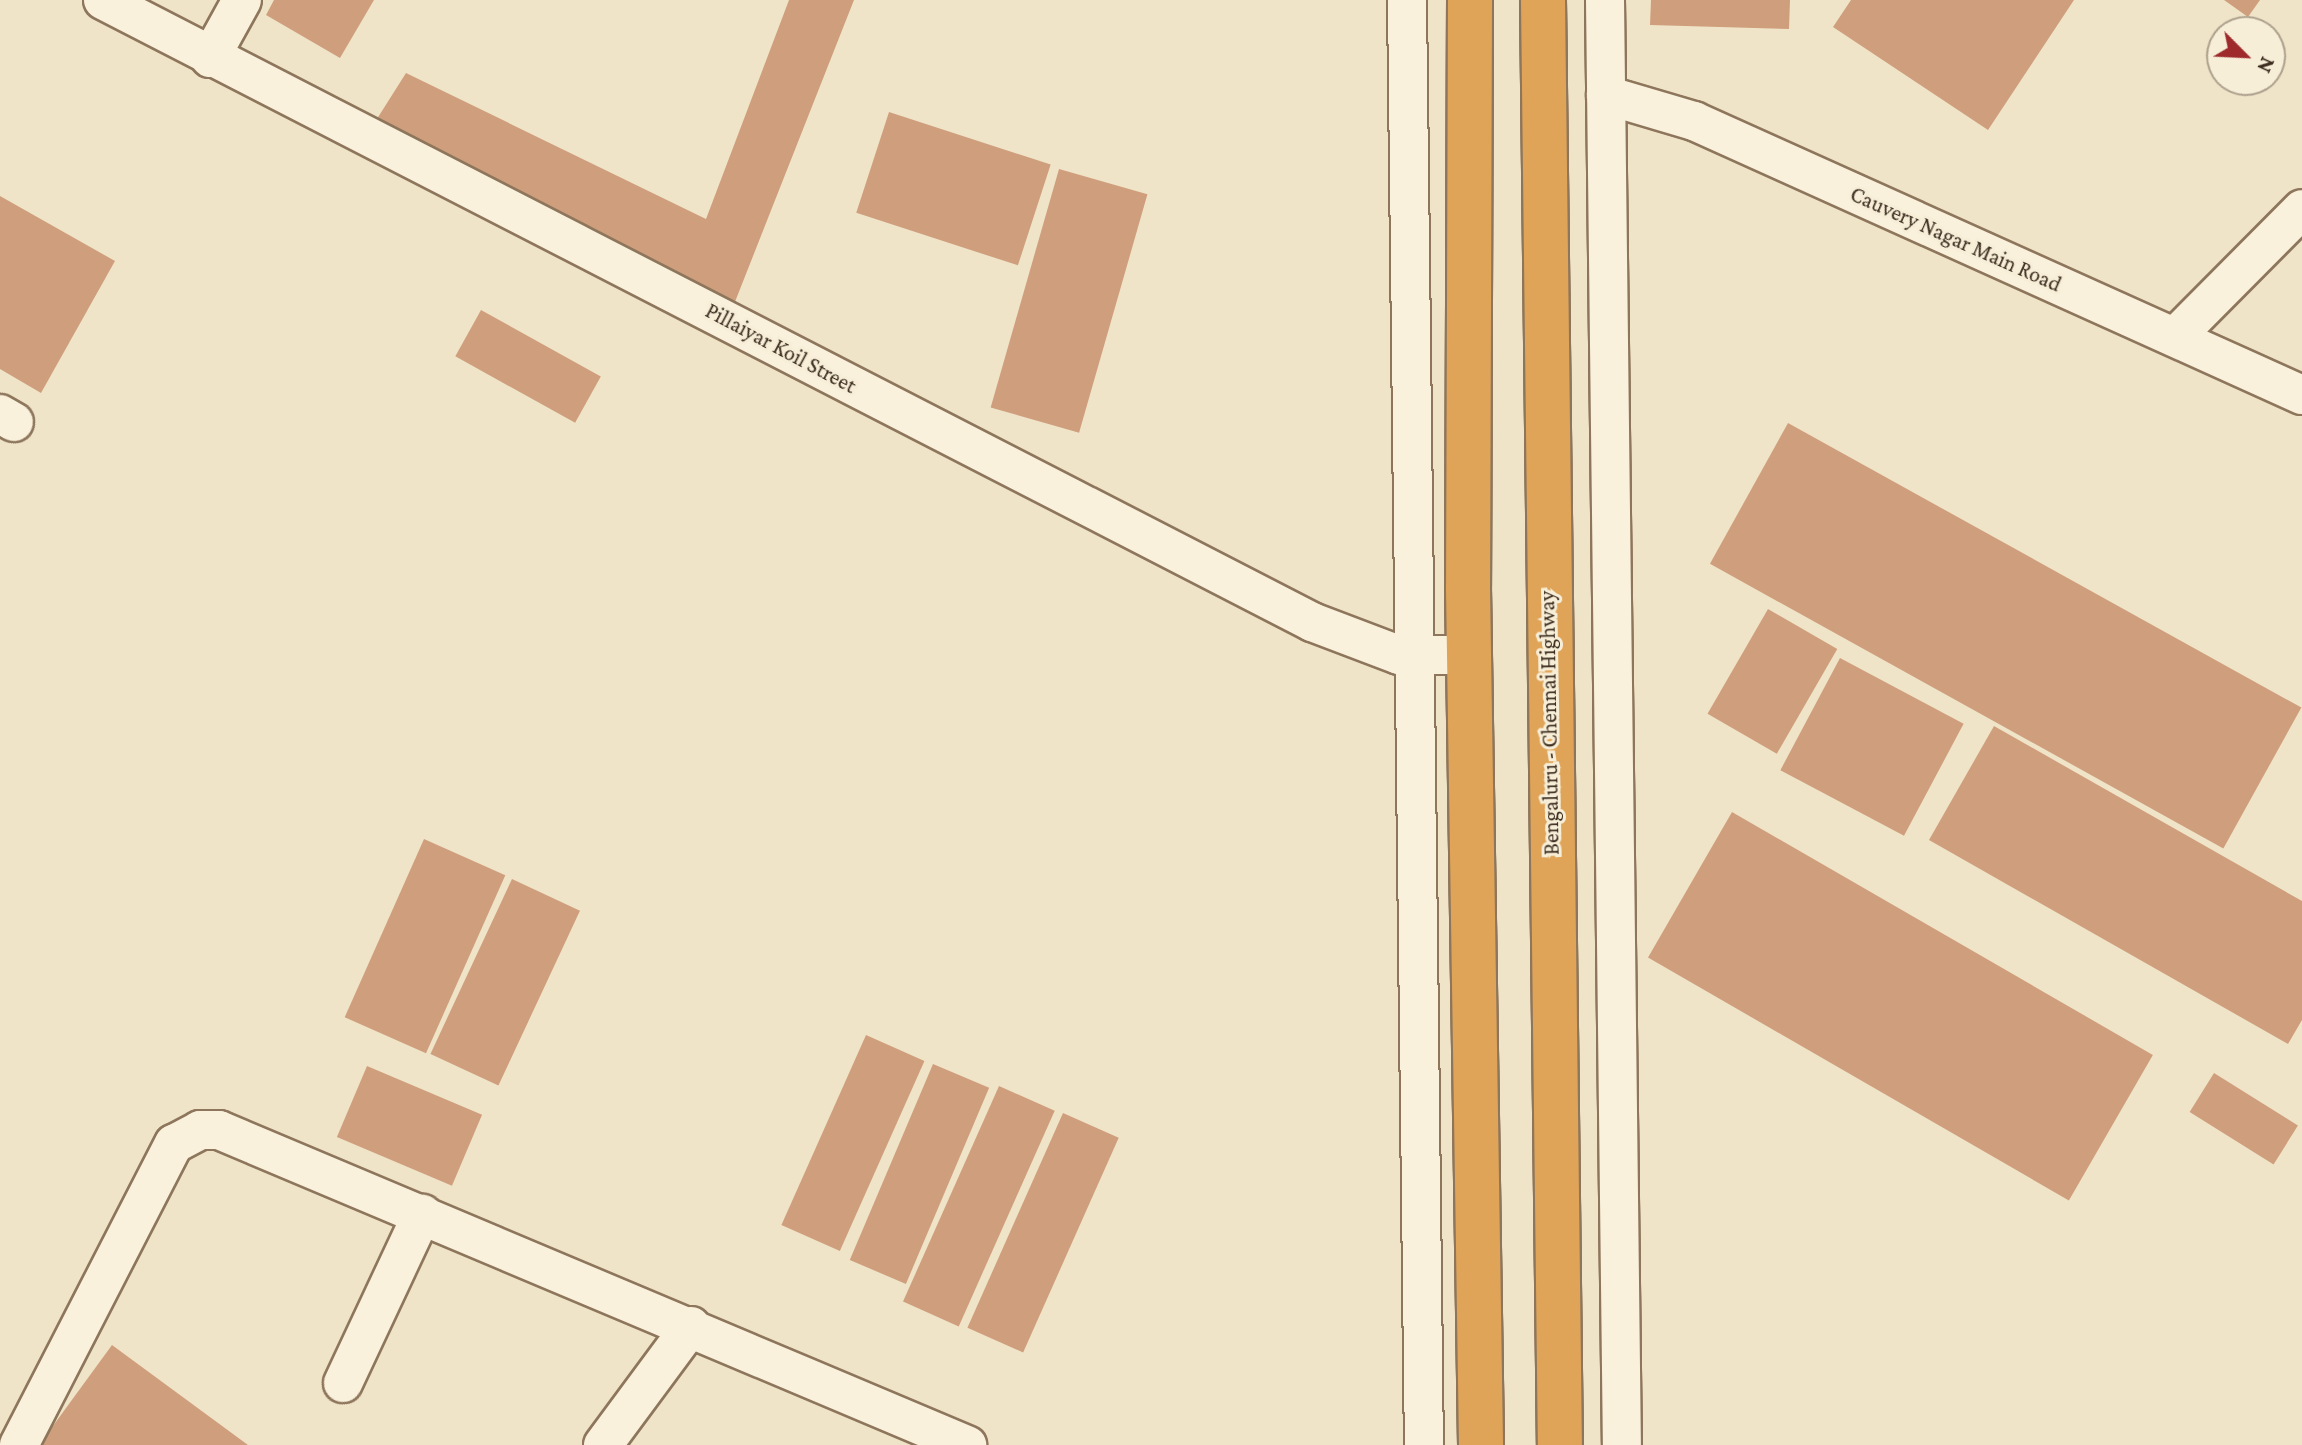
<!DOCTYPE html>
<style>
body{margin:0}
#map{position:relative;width:2302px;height:1445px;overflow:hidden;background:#f0e4c8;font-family:"Crimson Pro",serif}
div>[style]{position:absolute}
.building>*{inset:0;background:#cf9f7d;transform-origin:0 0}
.roads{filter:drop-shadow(2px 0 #8d765c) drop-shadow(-2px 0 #8d765c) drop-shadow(0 2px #8d765c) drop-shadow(0 -2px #8d765c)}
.minor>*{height:38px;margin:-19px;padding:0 19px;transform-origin:19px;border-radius:19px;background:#faf1dc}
.highway>*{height:44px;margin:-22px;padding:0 22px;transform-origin:22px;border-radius:22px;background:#e0a458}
span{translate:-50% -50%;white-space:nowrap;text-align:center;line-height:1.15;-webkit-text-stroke:6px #f7eed8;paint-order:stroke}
.street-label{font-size:22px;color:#3d2e20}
.north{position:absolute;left:2206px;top:16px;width:80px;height:80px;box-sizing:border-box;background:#f7eed8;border:2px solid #ada18e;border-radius:50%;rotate:114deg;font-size:22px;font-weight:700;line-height:32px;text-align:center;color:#3d2e20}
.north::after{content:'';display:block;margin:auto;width:28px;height:36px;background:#9e2a2b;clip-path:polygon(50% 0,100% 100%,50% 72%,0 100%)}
</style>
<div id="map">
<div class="building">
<i style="clip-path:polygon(274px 0,374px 0,340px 58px,266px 15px)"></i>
<i style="clip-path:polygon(789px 0,854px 0,731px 312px,375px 122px,406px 73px,706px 219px)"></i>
<i style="clip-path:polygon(1651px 0,1790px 0,1789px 29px,1650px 25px)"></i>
<i style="clip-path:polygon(1851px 0,2074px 0,1988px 130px,1833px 27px)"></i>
<i style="clip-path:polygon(2224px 0,2260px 0,2248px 17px)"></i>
<i style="left:889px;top:112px;width:170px;height:106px;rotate:18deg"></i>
<i style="left:1059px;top:169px;width:92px;height:248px;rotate:16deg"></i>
<i style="clip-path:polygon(0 196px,115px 261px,41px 393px,0 369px)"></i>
<i style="left:481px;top:310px;width:137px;height:53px;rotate:29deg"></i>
<i style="left:1788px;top:423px;width:587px;height:161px;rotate:29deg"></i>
<i style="left:1768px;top:609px;width:80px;height:121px;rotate:30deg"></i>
<i style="left:1840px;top:658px;width:140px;height:127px;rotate:28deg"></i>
<i style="clip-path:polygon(1994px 726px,2302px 901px,2302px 1020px,2288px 1044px,1929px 840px)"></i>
<i style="left:1732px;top:812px;width:486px;height:168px;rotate:30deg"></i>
<i style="left:424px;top:839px;width:89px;height:195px;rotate:24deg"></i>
<i style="left:512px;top:879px;width:75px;height:193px;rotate:25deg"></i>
<i style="left:866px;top:1035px;width:64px;height:208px;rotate:24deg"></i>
<i style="left:933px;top:1064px;width:61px;height:213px;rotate:23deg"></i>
<i style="left:367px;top:1066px;width:125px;height:77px;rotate:23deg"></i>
<i style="left:2214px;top:1073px;width:99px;height:46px;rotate:32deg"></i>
<i style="left:999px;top:1086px;width:61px;height:236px;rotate:24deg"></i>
<i style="left:1063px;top:1113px;width:61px;height:235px;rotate:24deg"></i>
<i style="clip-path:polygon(112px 1345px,248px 1445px,39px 1445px)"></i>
</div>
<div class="roads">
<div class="minor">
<i style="left:103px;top:0;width:1360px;rotate:27.22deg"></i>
<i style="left:1312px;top:622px;width:93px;rotate:20.8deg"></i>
<i style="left:1399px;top:655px;width:71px"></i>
<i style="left:1407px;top:0;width:1445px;rotate:89.33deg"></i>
<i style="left:1605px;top:0;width:1445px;rotate:89.33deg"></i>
<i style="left:210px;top:58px;width:66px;rotate:-61.1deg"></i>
<i style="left:1606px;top:95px;width:92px;rotate:16.5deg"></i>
<i style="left:1694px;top:121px;width:667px;rotate:24.26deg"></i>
<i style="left:2175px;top:337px;width:180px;rotate:-45.2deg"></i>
<i style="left:0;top:414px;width:16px;rotate:30deg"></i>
<i style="left:343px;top:1383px;width:187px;rotate:-64.9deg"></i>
<i style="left:19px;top:1445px;width:339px;rotate:-62.8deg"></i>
<i style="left:174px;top:1144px;width:30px;rotate:-28deg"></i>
<i style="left:200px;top:1130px;width:19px"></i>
<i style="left:219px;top:1130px;width:812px;rotate:22.84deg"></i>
<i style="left:603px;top:1445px;width:148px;rotate:-53.5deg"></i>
</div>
<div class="highway">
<i style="left:1470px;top:0;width:588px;rotate:90.19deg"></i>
<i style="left:1468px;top:588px;width:857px;rotate:89.13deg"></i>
<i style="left:1543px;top:0;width:1445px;rotate:89.33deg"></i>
</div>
</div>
<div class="street-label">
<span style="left:1956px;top:239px;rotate:24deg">Cauvery Nagar Main Road</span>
<span style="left:781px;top:348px;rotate:28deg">Pillaiyar Koil Street</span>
<span style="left:1549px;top:723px;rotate:-91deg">Bengaluru - Chennai Highway</span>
</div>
<div class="north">N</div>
</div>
